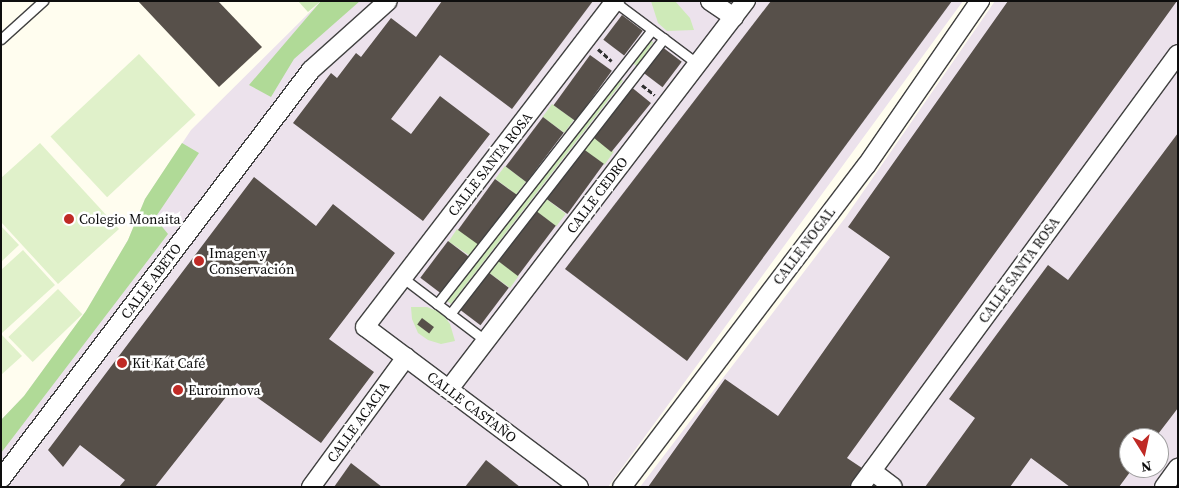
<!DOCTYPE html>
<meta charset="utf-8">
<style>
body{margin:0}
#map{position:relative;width:1179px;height:488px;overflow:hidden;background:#fffdef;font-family:"Source Serif 4",serif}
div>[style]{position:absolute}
.industrial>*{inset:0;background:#ece2ec}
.green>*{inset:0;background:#ceeab8;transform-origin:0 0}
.forest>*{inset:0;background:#b0da97}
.pitch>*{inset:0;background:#e0f1ca;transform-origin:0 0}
.building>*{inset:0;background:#57504a;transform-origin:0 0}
.path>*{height:3px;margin-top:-1.5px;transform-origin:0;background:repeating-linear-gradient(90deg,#303030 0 5px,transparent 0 7.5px)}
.roads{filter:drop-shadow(1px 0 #414141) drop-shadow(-1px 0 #414141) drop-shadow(0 1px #414141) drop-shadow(0 -1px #414141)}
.lane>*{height:9px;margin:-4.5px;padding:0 4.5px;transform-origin:4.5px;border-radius:4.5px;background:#fff}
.street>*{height:18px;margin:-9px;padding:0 9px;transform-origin:9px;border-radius:9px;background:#fff}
.dots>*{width:14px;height:14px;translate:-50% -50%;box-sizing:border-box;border:2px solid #fff;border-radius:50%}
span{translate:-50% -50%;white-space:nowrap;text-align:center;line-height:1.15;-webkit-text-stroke:5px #fff;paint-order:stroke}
.street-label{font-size:14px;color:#0e0e0e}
.poi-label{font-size:14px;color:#0e0e0e}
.left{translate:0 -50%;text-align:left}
.frame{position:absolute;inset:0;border:2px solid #0e0e0e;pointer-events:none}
.north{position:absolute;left:1119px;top:428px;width:50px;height:50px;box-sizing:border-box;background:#fff;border:1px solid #9f9f9f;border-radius:50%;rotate:170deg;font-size:14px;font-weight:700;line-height:20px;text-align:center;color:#0e0e0e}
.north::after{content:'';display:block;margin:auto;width:18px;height:22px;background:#bf2a25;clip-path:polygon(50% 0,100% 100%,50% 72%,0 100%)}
</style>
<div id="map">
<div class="industrial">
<i style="clip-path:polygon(321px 1px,963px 1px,608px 487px,1px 487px,1px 420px,24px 396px,86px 311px,128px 240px,145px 199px,191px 130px)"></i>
<i style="clip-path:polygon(evenodd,995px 1px,1178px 1px,1178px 487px,640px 487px,845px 218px,995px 1px,1129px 438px,1159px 438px,1159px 468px,1129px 468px,1129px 438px)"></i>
</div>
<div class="green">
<i style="clip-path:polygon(298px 1px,321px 1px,308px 12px)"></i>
<i style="clip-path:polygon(651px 1px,675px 1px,690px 18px,694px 30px,667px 31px,658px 23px)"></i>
<i style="left:650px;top:40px;width:4px;height:29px;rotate:34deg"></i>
<i style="clip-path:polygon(620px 78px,623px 81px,451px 304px,447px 301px)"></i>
<i style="left:552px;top:104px;width:27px;height:16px;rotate:36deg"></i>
<i style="left:592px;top:136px;width:27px;height:16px;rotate:36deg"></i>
<i style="left:505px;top:166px;width:26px;height:16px;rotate:37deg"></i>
<i style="left:545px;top:198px;width:26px;height:16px;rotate:37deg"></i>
<i style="left:457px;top:229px;width:27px;height:15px;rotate:34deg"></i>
<i style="left:497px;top:260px;width:27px;height:15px;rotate:36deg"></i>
<i style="clip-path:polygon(411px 307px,427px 307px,442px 313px,450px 324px,455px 341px,441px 344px,428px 340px,418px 333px,412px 319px)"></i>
</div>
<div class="forest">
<i style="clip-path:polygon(321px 1px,360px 1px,294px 59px,271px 97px,249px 85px)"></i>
<i style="clip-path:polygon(182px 143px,199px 153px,155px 218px,168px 234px,1px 453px,1px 420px,24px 396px,86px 311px,128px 240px,145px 199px)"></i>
</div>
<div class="pitch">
<i style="left:139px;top:54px;width:83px;height:121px;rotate:47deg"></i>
<i style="clip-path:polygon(40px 143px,119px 229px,58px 284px,1px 222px,1px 178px)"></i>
<i style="clip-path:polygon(1px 226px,19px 245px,1px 262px)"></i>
<i style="clip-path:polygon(23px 250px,55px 285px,2px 333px,1px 270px)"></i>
<i style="left:58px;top:289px;width:35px;height:69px;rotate:46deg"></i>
<i style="clip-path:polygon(1px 334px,22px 356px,1px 375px)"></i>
</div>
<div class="building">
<i style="clip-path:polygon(138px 1px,218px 1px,262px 47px,219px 87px)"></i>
<i style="clip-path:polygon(442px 1px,593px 1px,512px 109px,440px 55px,391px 119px,411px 134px,440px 96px,490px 134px,423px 221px,293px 123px,331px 73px,337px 78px,356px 53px,361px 57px,391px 18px,416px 37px)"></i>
<i style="clip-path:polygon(771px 1px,952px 1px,687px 361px,565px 269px)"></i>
<i style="clip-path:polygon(1008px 1px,1177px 1px,847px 458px,862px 468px,849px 487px,648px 487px,725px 379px,778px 416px,890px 257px,848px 227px)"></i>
<i style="left:622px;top:15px;width:26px;height:31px;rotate:37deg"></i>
<i style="left:661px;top:46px;width:26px;height:32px;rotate:37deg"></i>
<i style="left:590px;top:55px;width:27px;height:62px;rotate:36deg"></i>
<i style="left:630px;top:86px;width:27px;height:63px;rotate:39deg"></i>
<i style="left:543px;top:117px;width:26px;height:62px;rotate:37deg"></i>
<i style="clip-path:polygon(1178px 133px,1178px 408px,1155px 438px,1129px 438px,1129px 468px,1133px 468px,1119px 487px,1070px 487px,1031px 458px,1010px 487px,925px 487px,975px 418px,949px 399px,1048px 265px,1068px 280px)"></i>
<i style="left:582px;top:148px;width:27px;height:62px;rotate:36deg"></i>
<i style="clip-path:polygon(254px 177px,316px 226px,333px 204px,395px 253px,329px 339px,374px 372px,321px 443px,237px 383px,155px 487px,119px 487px,125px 480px,80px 445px,63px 467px,48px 450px)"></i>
<i style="left:495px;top:179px;width:27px;height:63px;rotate:36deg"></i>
<i style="left:535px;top:210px;width:26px;height:63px;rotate:37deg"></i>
<i style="left:448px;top:241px;width:26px;height:46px;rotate:37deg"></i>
<i style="left:488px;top:272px;width:26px;height:47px;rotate:37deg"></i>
<i style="left:422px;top:318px;width:15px;height:8px;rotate:37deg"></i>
<i style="clip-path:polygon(486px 460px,520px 487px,465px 487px)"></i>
<i style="clip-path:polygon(351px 463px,382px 487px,334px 487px)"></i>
</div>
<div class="path">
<i style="left:598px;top:49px;width:18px;rotate:41deg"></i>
<i style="left:642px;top:85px;width:16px;rotate:38deg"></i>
</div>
<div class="roads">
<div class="lane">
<i style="left:615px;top:2px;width:104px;rotate:36.8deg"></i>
<i style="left:1px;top:39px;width:57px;rotate:-42.1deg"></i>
<i style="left:403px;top:278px;width:104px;rotate:37.2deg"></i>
<i style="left:437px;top:304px;width:348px;rotate:-51.9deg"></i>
<i style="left:450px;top:314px;width:349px;rotate:-52.2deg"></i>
</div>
<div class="street">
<i style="left:710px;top:1px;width:29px;rotate:34deg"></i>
<i style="left:449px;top:389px;width:489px;rotate:-52.6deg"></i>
<i style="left:872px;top:471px;width:26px;rotate:37deg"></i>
<i style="left:1px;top:479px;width:513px;rotate:-52.84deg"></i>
<i style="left:311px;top:70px;width:103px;rotate:-41.9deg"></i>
<i style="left:311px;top:487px;width:161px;rotate:-53.8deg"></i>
<i style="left:579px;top:487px;width:267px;rotate:-143.2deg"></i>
<i style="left:365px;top:327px;width:411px;rotate:-52.5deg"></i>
<i style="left:622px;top:487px;width:403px;rotate:-52.8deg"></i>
<i style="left:866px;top:166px;width:201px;rotate:-55.4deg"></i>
<i style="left:860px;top:487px;width:537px;rotate:-53.71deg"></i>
<i style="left:1164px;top:487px;width:24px;rotate:-54deg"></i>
</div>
</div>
<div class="dots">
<i style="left:69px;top:219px;background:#bf2a25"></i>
<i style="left:199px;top:261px;background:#bf2a25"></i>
<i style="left:122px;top:363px;background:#bf2a25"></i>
<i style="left:178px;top:390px;background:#bf2a25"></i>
</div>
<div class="street-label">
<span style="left:490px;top:164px;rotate:-52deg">CALLE SANTA ROSA</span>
<span style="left:597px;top:195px;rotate:-53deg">CALLE CEDRO</span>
<span style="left:804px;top:246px;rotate:-53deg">CALLE NOGAL</span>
<span style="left:1019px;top:270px;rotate:-54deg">CALLE SANTA ROSA</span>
<span style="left:151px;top:281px;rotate:-53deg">CALLE ABETO</span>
<span style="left:472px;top:407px;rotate:37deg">CALLE CASTAÑO</span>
<span style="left:358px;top:422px;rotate:-54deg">CALLE ACACIA</span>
</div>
<div class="poi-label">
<span class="left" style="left:79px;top:219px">Colegio Monaita</span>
<span class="left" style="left:209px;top:261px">Imagen y<br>Conservación</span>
<span class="left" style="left:132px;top:363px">Kit Kat Café</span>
<span class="left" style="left:188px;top:390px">Euroinnova</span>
</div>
<div class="frame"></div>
<div class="north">N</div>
</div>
